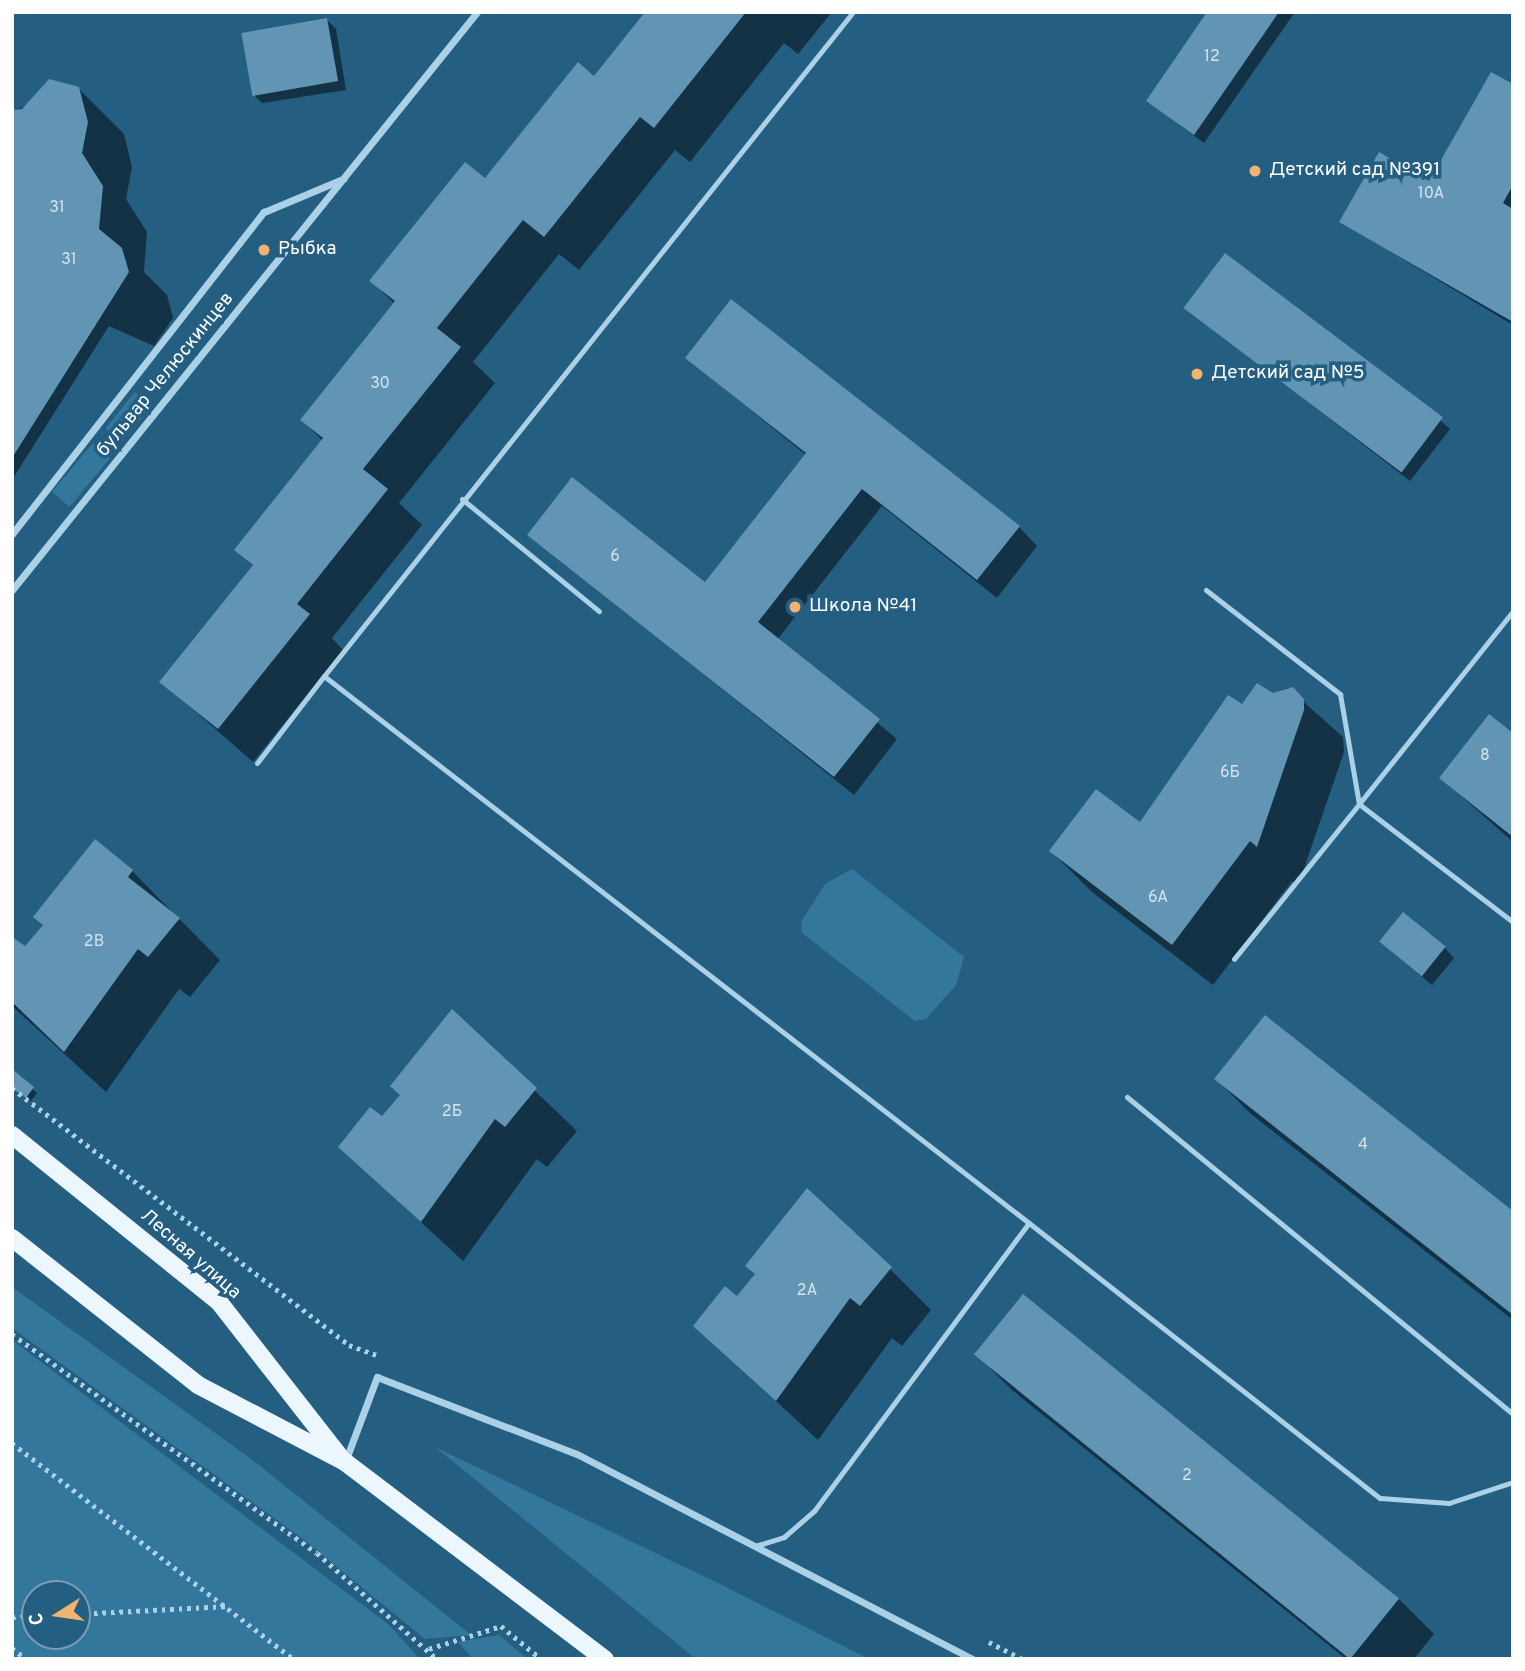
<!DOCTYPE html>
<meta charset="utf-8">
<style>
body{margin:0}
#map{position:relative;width:1525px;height:1671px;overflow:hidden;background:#245e81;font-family:Overpass,sans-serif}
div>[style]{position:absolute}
.green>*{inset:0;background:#34779d;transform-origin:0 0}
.shadow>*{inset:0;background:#0007}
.building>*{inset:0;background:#6195b3;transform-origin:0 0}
.path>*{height:4.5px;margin-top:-2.25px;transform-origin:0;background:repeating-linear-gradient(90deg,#abd1e7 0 3.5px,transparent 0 8.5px)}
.lane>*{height:5px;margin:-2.5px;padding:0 2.5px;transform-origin:2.5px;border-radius:2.5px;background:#abd1e7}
.street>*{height:7px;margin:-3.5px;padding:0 3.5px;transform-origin:3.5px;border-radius:3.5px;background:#abd1e7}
.primary>*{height:18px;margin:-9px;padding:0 9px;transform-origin:9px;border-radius:9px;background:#ecf6fd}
.dots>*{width:19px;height:19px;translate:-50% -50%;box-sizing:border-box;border:4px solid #245e81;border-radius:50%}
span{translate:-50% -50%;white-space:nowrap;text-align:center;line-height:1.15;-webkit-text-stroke:7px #245e81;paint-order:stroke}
.number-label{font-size:16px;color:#d8e4ec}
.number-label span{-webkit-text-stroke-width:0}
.poi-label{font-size:19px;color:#fff}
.left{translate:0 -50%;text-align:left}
.street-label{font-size:19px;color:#fff}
.frame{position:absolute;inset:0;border:14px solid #fff;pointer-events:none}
.north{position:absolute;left:21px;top:1580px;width:70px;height:70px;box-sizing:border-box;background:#245e81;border:2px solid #7c9eb3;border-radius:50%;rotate:258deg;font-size:19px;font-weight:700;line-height:28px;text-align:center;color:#fff}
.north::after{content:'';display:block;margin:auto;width:24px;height:32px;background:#f1b36e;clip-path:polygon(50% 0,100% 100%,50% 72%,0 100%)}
</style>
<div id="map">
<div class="green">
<i style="left:135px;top:392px;width:21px;height:47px;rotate:39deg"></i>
<i style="left:93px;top:443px;width:23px;height:64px;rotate:40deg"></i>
<i style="clip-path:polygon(852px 869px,964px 957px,956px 985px,926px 1019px,915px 1021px,802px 933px,801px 922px,825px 884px)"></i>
<i style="clip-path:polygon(12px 1287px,250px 1458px,471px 1635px,425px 1639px,303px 1539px,12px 1328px)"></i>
<i style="clip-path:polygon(evenodd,12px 1340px,388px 1624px,420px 1659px,12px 1659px,12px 1340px,77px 1594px,77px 1636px,35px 1636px,35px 1594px,77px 1594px)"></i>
<i style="clip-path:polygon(435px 1447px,720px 1584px,869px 1659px,696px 1659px)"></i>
<i style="clip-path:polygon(499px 1635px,528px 1659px,473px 1659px,458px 1642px)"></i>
</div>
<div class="shadow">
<i style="clip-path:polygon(647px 12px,832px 12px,798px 54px,784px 43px,690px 162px,675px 150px,579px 270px,559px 254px,473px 362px,495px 383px,399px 503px,422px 525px,332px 638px,343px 650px,253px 762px,162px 682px,254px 567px,236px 550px,323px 441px,302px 420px,395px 304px,371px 281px,594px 78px)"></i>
<i style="clip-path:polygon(1210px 12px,1295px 12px,1204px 143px,1148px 101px)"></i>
<i style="clip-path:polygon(327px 20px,336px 29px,346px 90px,262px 103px,253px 94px)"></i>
<i style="clip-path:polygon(1513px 86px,1513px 325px,1341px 222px,1430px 183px)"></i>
<i style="clip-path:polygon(79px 89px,124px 134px,132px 167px,126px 199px,147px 232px,144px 272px,167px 295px,173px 318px,154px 346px,109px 326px,12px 480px,12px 111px)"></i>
<i style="clip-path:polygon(1186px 307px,1440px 420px,1450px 429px,1410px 481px)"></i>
<i style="clip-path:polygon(687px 358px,1019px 527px,1037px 546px,997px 598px,882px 506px,777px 640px,897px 739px,854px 795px,529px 534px,705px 584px,806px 455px)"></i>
<i style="clip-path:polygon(1288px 688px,1343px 737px,1344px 752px,1298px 886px,1292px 881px,1213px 985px,1092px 892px,1051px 851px,1140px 825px,1243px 707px)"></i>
<i style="clip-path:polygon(1513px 735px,1513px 842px,1441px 778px)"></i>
<i style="clip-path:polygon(132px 871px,220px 960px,190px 997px,179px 989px,106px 1092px,12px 1006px,12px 941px,25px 948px)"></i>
<i style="clip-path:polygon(1445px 948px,1454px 958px,1432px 985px,1390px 950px)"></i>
<i style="clip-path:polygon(452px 1012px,577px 1131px,547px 1167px,537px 1159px,463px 1261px,340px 1147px,382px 1119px,401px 1095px)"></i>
<i style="clip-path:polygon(13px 1072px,37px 1093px,31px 1101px,12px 1086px)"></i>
<i style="clip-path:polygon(1216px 1079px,1513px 1213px,1513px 1320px,1251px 1114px)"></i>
<i style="clip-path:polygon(890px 1269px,931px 1310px,902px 1346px,892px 1338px,818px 1440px,695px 1326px,737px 1298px,756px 1275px)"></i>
<i style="clip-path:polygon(1023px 1296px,1399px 1599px,1434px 1634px,1414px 1659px,1346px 1659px,1012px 1390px,977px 1355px)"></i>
</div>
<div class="building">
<i style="clip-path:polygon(645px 12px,746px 12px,654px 128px,640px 117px,544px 237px,523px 220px,437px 328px,461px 347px,363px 469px,388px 489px,297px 604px,310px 614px,218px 729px,159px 682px,253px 565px,234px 550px,323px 438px,300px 420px,395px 301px,369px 281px,465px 162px,485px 178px,578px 62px,594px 76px)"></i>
<i style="clip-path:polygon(1207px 12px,1279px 12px,1194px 135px,1146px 101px)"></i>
<i style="left:327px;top:18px;width:64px;height:87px;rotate:80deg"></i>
<i style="clip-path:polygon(1491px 72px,1513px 84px,1513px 185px,1503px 203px,1513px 209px,1513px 322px,1339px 222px,1379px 152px,1429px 181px)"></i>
<i style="clip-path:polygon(49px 79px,79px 87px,88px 122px,82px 153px,103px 186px,99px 229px,122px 248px,129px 272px,12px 458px,12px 110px,22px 109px)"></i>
<i style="left:1225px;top:253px;width:273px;height:69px;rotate:37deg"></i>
<i style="clip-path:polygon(731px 299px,1020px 526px,977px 580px,862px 489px,758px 622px,880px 719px,834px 777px,527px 535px,572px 477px,705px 582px,806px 453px,685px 358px)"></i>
<i style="clip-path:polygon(1257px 683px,1273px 693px,1293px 687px,1304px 699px,1304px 710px,1257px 847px,1250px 841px,1172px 945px,1049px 851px,1096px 789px,1140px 822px,1228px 695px,1242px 704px)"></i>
<i style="clip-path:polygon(1489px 714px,1513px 733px,1513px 837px,1439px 778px)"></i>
<i style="clip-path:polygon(95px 839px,133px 870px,128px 877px,180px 918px,148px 957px,138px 949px,64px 1052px,12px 1002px,12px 937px,25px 946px,43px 925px,33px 917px)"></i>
<i style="left:1403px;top:912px;width:55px;height:38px;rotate:39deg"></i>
<i style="clip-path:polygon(452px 1009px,537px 1088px,505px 1127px,495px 1119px,421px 1222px,338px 1147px,370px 1107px,382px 1116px,400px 1095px,390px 1086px)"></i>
<i style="clip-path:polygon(1265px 1015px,1513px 1211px,1513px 1315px,1214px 1079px)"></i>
<i style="clip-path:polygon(12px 1069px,34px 1087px,26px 1098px,12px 1088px)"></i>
<i style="clip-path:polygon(807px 1188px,892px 1267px,860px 1306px,850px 1298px,776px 1401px,693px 1326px,725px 1286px,737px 1296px,755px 1274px,745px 1266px)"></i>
<i style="left:1023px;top:1294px;width:484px;height:78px;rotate:39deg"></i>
</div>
<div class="path">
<i style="left:12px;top:1088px;width:424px;rotate:37.3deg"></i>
<i style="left:349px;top:1345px;width:29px;rotate:20deg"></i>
<i style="left:12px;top:1334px;width:375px;rotate:35.7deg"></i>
<i style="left:317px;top:1553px;width:160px;rotate:41.5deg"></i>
<i style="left:12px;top:1443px;width:354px;rotate:37.5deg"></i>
<i style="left:77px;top:1614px;width:151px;rotate:-3deg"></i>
<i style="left:12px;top:1617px;width:23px;rotate:-2deg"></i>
<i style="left:989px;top:1642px;width:38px;rotate:27deg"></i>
<i style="left:12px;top:1648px;width:18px;rotate:38deg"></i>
<i style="left:429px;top:1649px;width:76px;rotate:-17.7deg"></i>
<i style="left:501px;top:1626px;width:52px;rotate:39.5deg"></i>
</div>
<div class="lane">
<i style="left:462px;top:499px;width:177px;rotate:39.3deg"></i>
<i style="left:1206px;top:590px;width:170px;rotate:37.8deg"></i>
<i style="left:1340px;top:694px;width:112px;rotate:80.2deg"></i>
<i style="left:1359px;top:804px;width:199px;rotate:128.9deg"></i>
<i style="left:1513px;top:611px;width:247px;rotate:128.6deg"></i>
<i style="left:1359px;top:804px;width:194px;rotate:37.5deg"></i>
<i style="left:257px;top:763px;width:110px;rotate:-52.4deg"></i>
<i style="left:1127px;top:1097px;width:499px;rotate:39.4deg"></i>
<i style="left:1029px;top:1223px;width:446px;rotate:38.1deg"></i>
<i style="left:1380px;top:1498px;width:69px;rotate:4.1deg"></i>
<i style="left:1449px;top:1503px;width:67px;rotate:-18.2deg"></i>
<i style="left:755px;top:1546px;width:30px;rotate:-17deg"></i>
<i style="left:784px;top:1537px;width:40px;rotate:-41deg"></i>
<i style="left:814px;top:1511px;width:359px;rotate:-53.3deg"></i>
<i style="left:1029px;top:1223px;width:892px;rotate:-142.19deg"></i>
<i style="left:324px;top:676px;width:849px;rotate:-51.46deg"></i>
</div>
<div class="street">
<i style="left:12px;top:534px;width:409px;rotate:-52deg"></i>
<i style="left:264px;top:212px;width:86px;rotate:-22.7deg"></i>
<i style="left:12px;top:590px;width:742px;rotate:-51.18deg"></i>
<i style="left:345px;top:1462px;width:91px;rotate:-69.4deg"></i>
<i style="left:377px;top:1377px;width:214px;rotate:21.1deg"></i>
<i style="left:577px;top:1454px;width:446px;rotate:27.4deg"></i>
</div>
<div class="primary">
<i style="left:12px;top:1135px;width:266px;rotate:38.9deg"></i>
<i style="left:219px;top:1302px;width:197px;rotate:52deg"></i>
<i style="left:12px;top:1238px;width:237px;rotate:38.3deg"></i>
<i style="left:198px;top:1385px;width:166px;rotate:27.6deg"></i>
<i style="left:345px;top:1462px;width:326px;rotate:37.2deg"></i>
</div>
<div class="dots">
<i style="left:1255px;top:171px;background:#f1b36e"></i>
<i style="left:264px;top:250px;background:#f1b36e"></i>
<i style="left:1197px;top:374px;background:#f1b36e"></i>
<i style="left:795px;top:607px;background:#f1b36e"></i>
</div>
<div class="number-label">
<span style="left:1212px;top:57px">12</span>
<span style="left:1431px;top:194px">10А</span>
<span style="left:57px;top:208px">31</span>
<span style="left:69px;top:260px">31</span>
<span style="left:380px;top:384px">30</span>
<span style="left:615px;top:557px">6</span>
<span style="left:1485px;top:756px">8</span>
<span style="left:1230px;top:773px">6Б</span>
<span style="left:1158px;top:898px">6А</span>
<span style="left:94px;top:942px">2В</span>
<span style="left:452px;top:1112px">2Б</span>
<span style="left:1363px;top:1145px">4</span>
<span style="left:807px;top:1291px">2А</span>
<span style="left:1187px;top:1476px">2</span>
</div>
<div class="poi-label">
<span class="left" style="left:1269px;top:171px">Детский сад №391</span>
<span class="left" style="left:278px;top:250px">Рыбка</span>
<span class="left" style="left:1211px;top:374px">Детский сад №5</span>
<span class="left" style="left:809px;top:607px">Школа №41</span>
</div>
<div class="street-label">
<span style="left:166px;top:375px;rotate:-51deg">бульвар Челюскинцев</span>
<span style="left:190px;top:1255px;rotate:41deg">Лесная улица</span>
</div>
<div class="frame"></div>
<div class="north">С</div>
</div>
